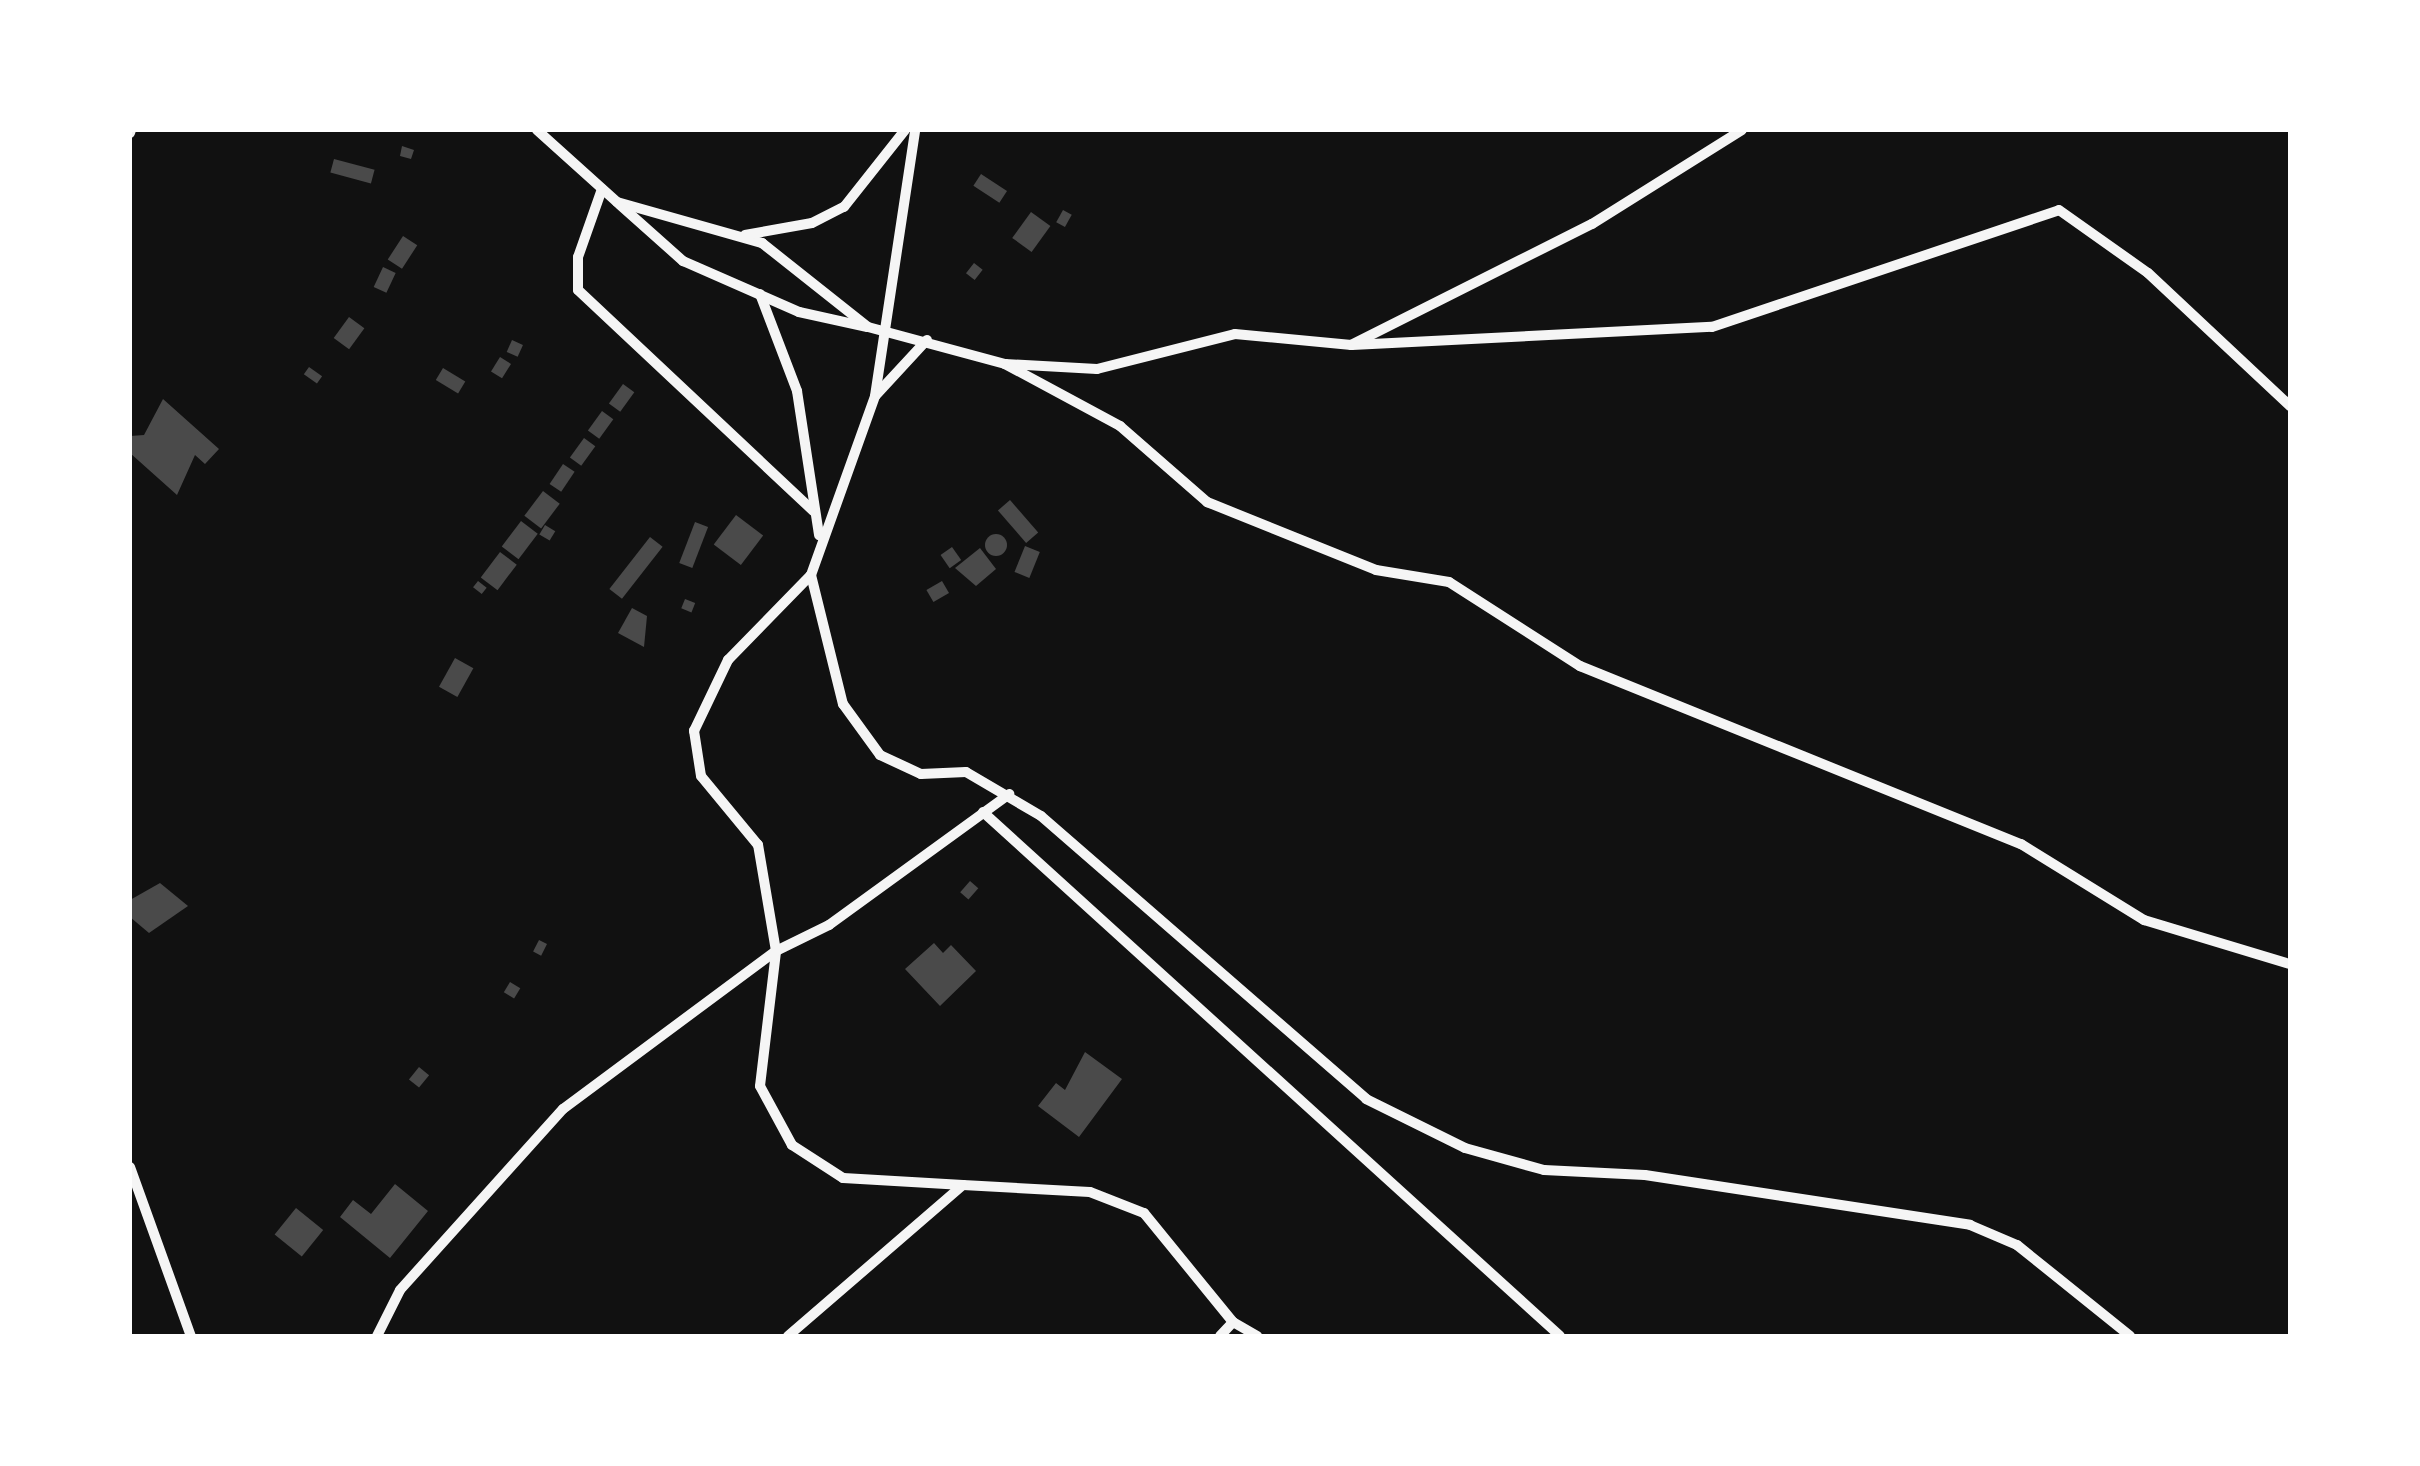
<!DOCTYPE html>
<style>
body{margin:0}
#map{position:relative;width:2420px;height:1466px;overflow:hidden;background:#111;font-family:"Nunito Sans",sans-serif}
div>[style]{position:absolute}
.building>*{inset:0;background:#4a4a4a;transform-origin:0 0}
.round{border-radius:50%}
.minor>*{height:10px;margin:-5px;padding:0 5px;transform-origin:5px;border-radius:5px;background:#f5f5f5}
span{translate:-50% -50%;white-space:nowrap;text-align:center;line-height:1.15;-webkit-text-stroke:10px #fff;paint-order:stroke}
.frame{position:absolute;inset:0;border:132px solid #fff;pointer-events:none}
</style>
<div id="map">
<div class="building">
<i style="clip-path:polygon(402px 146px,414px 150px,411px 159px,400px 156px)"></i>
<i style="left:334px;top:159px;width:42px;height:14px;rotate:15deg"></i>
<i style="left:981px;top:174px;width:31px;height:14px;rotate:33deg"></i>
<i style="left:1063px;top:210px;width:10px;height:14px;rotate:29deg"></i>
<i style="left:1031px;top:212px;width:24px;height:32px;rotate:36deg"></i>
<i style="left:403px;top:236px;width:17px;height:28px;rotate:33deg"></i>
<i style="left:974px;top:263px;width:11px;height:13px;rotate:38deg"></i>
<i style="left:383px;top:267px;width:14px;height:22px;rotate:25deg"></i>
<i style="left:349px;top:317px;width:19px;height:26px;rotate:36deg"></i>
<i style="left:512px;top:340px;width:12px;height:13px;rotate:24deg"></i>
<i style="left:500px;top:357px;width:13px;height:17px;rotate:32deg"></i>
<i style="left:309px;top:367px;width:16px;height:9px;rotate:35deg"></i>
<i style="left:443px;top:368px;width:26px;height:14px;rotate:31deg"></i>
<i style="left:623px;top:384px;width:14px;height:24px;rotate:36deg"></i>
<i style="clip-path:polygon(163px 399px,219px 449px,205px 464px,195px 455px,177px 495px,130px 453px,130px 436px,144px 435px)"></i>
<i style="left:602px;top:411px;width:14px;height:24px;rotate:36deg"></i>
<i style="left:584px;top:438px;width:14px;height:24px;rotate:36deg"></i>
<i style="left:563px;top:464px;width:14px;height:24px;rotate:34deg"></i>
<i style="left:543px;top:491px;width:21px;height:31px;rotate:37deg"></i>
<i style="left:1010px;top:500px;width:43px;height:16px;rotate:49deg"></i>
<i style="left:736px;top:515px;width:34px;height:37px;rotate:37deg"></i>
<i style="left:521px;top:521px;width:21px;height:32px;rotate:37deg"></i>
<i style="left:695px;top:522px;width:14px;height:44px;rotate:21deg"></i>
<i style="left:545px;top:525px;width:12px;height:11px;rotate:31deg"></i>
<i class="round" style="left:985px;top:534px;width:22px;height:22px"></i>
<i style="left:650px;top:537px;width:16px;height:66px;rotate:38deg"></i>
<i style="left:1025px;top:546px;width:16px;height:28px;rotate:22deg"></i>
<i style="left:952px;top:547px;width:16px;height:14px;rotate:55deg"></i>
<i style="clip-path:polygon(980px 548px,996px 569px,976px 586px,955px 568px)"></i>
<i style="left:500px;top:552px;width:21px;height:32px;rotate:37deg"></i>
<i style="left:478px;top:581px;width:11px;height:8px;rotate:38deg"></i>
<i style="left:942px;top:581px;width:14px;height:18px;rotate:60deg"></i>
<i style="left:685px;top:599px;width:11px;height:10px;rotate:22deg"></i>
<i style="clip-path:polygon(632px 608px,647px 616px,644px 647px,618px 633px)"></i>
<i style="left:455px;top:658px;width:21px;height:33px;rotate:29deg"></i>
<i style="left:970px;top:881px;width:11px;height:15px;rotate:41deg"></i>
<i style="clip-path:polygon(160px 883px,188px 906px,149px 933px,130px 917px,130px 900px)"></i>
<i style="left:539px;top:940px;width:9px;height:13px;rotate:27deg"></i>
<i style="clip-path:polygon(934px 943px,943px 953px,951px 945px,976px 971px,940px 1006px,905px 969px)"></i>
<i style="left:510px;top:982px;width:12px;height:12px;rotate:31deg"></i>
<i style="clip-path:polygon(1085px 1052px,1122px 1079px,1079px 1137px,1038px 1106px,1056px 1083px,1065px 1090px)"></i>
<i style="left:419px;top:1067px;width:13px;height:16px;rotate:39deg"></i>
<i style="clip-path:polygon(395px 1184px,428px 1211px,390px 1258px,340px 1217px,353px 1200px,371px 1214px)"></i>
<i style="left:296px;top:1208px;width:35px;height:34px;rotate:39deg"></i>
</div>
<div class="minor">
<i style="left:537px;top:130px;width:108px;rotate:42deg"></i>
<i style="left:617px;top:202px;width:151px;rotate:15.8deg"></i>
<i style="left:762px;top:243px;width:135px;rotate:38.4deg"></i>
<i style="left:868px;top:327px;width:142px;rotate:15.1deg"></i>
<i style="left:1005px;top:364px;width:92px;rotate:3.1deg"></i>
<i style="left:1097px;top:369px;width:142px;rotate:-14.2deg"></i>
<i style="left:1235px;top:334px;width:117px;rotate:5.4deg"></i>
<i style="left:1351px;top:345px;width:270px;rotate:-26.7deg"></i>
<i style="left:1592px;top:224px;width:177px;rotate:-32.1deg"></i>
<i style="left:130px;top:133px;width:3px;rotate:-72deg"></i>
<i style="left:602px;top:189px;width:72px;rotate:109.4deg"></i>
<i style="left:578px;top:257px;width:33px;rotate:90deg"></i>
<i style="left:578px;top:290px;width:323px;rotate:43.2deg"></i>
<i style="left:619px;top:204px;width:86px;rotate:41.7deg"></i>
<i style="left:683px;top:261px;width:127px;rotate:23.7deg"></i>
<i style="left:799px;top:312px;width:70px;rotate:12.4deg"></i>
<i style="left:745px;top:235px;width:68px;rotate:-10.2deg"></i>
<i style="left:812px;top:223px;width:36px;rotate:-27deg"></i>
<i style="left:844px;top:207px;width:98px;rotate:-51.6deg"></i>
<i style="left:760px;top:294px;width:104px;rotate:69.1deg"></i>
<i style="left:797px;top:391px;width:146px;rotate:81.3deg"></i>
<i style="left:1352px;top:345px;width:360px;rotate:-2.9deg"></i>
<i style="left:1712px;top:327px;width:366px;rotate:-18.6deg"></i>
<i style="left:2059px;top:210px;width:109px;rotate:35.3deg"></i>
<i style="left:2148px;top:273px;width:195px;rotate:43.1deg"></i>
<i style="left:1005px;top:364px;width:131px;rotate:28.3deg"></i>
<i style="left:1120px;top:426px;width:116px;rotate:41.1deg"></i>
<i style="left:1207px;top:502px;width:182px;rotate:21.9deg"></i>
<i style="left:1376px;top:570px;width:74px;rotate:9.3deg"></i>
<i style="left:1449px;top:582px;width:156px;rotate:32.7deg"></i>
<i style="left:1580px;top:666px;width:476px;rotate:22deg"></i>
<i style="left:2021px;top:844px;width:145px;rotate:31.7deg"></i>
<i style="left:2144px;top:920px;width:152px;rotate:16.8deg"></i>
<i style="left:876px;top:395px;width:75px;rotate:-47.2deg"></i>
<i style="left:811px;top:575px;width:133px;rotate:76.1deg"></i>
<i style="left:843px;top:704px;width:63px;rotate:54deg"></i>
<i style="left:880px;top:755px;width:45px;rotate:24.9deg"></i>
<i style="left:921px;top:774px;width:45px;rotate:-2.5deg"></i>
<i style="left:966px;top:772px;width:87px;rotate:30.4deg"></i>
<i style="left:1041px;top:816px;width:431px;rotate:41deg"></i>
<i style="left:1366px;top:1099px;width:110px;rotate:26.3deg"></i>
<i style="left:1465px;top:1148px;width:82px;rotate:15.6deg"></i>
<i style="left:1544px;top:1170px;width:101px;rotate:2.8deg"></i>
<i style="left:1645px;top:1175px;width:329px;rotate:8.7deg"></i>
<i style="left:1970px;top:1225px;width:51px;rotate:23.1deg"></i>
<i style="left:2017px;top:1245px;width:145px;rotate:38.8deg"></i>
<i style="left:983px;top:812px;width:779px;rotate:42.24deg"></i>
<i style="left:130px;top:1167px;width:180px;rotate:70.2deg"></i>
<i style="left:963px;top:1185px;width:127px;rotate:3.2deg"></i>
<i style="left:1090px;top:1192px;width:58px;rotate:21.3deg"></i>
<i style="left:1144px;top:1213px;width:141px;rotate:50.8deg"></i>
<i style="left:1233px;top:1322px;width:28px;rotate:30deg"></i>
<i style="left:377px;top:1336px;width:51px;rotate:-63.4deg"></i>
<i style="left:400px;top:1290px;width:244px;rotate:-48deg"></i>
<i style="left:563px;top:1109px;width:265px;rotate:-36.6deg"></i>
<i style="left:776px;top:951px;width:108px;rotate:-99.6deg"></i>
<i style="left:758px;top:845px;width:89px;rotate:-129.6deg"></i>
<i style="left:701px;top:776px;width:46px;rotate:-98.8deg"></i>
<i style="left:694px;top:731px;width:79px;rotate:-64.4deg"></i>
<i style="left:728px;top:660px;width:119px;rotate:-45.7deg"></i>
<i style="left:811px;top:575px;width:190px;rotate:-70.3deg"></i>
<i style="left:875px;top:396px;width:269px;rotate:-81.4deg"></i>
<i style="left:788px;top:1336px;width:231px;rotate:-40.8deg"></i>
<i style="left:963px;top:1185px;width:120px;rotate:-176.7deg"></i>
<i style="left:843px;top:1178px;width:61px;rotate:-147.1deg"></i>
<i style="left:792px;top:1145px;width:67px;rotate:-118.5deg"></i>
<i style="left:760px;top:1086px;width:136px;rotate:-83.2deg"></i>
<i style="left:776px;top:951px;width:59px;rotate:-26.1deg"></i>
<i style="left:829px;top:925px;width:223px;rotate:-36deg"></i>
<i style="left:1220px;top:1336px;width:19px;rotate:-47deg"></i>
</div>
<div class="frame"></div>
</div>
